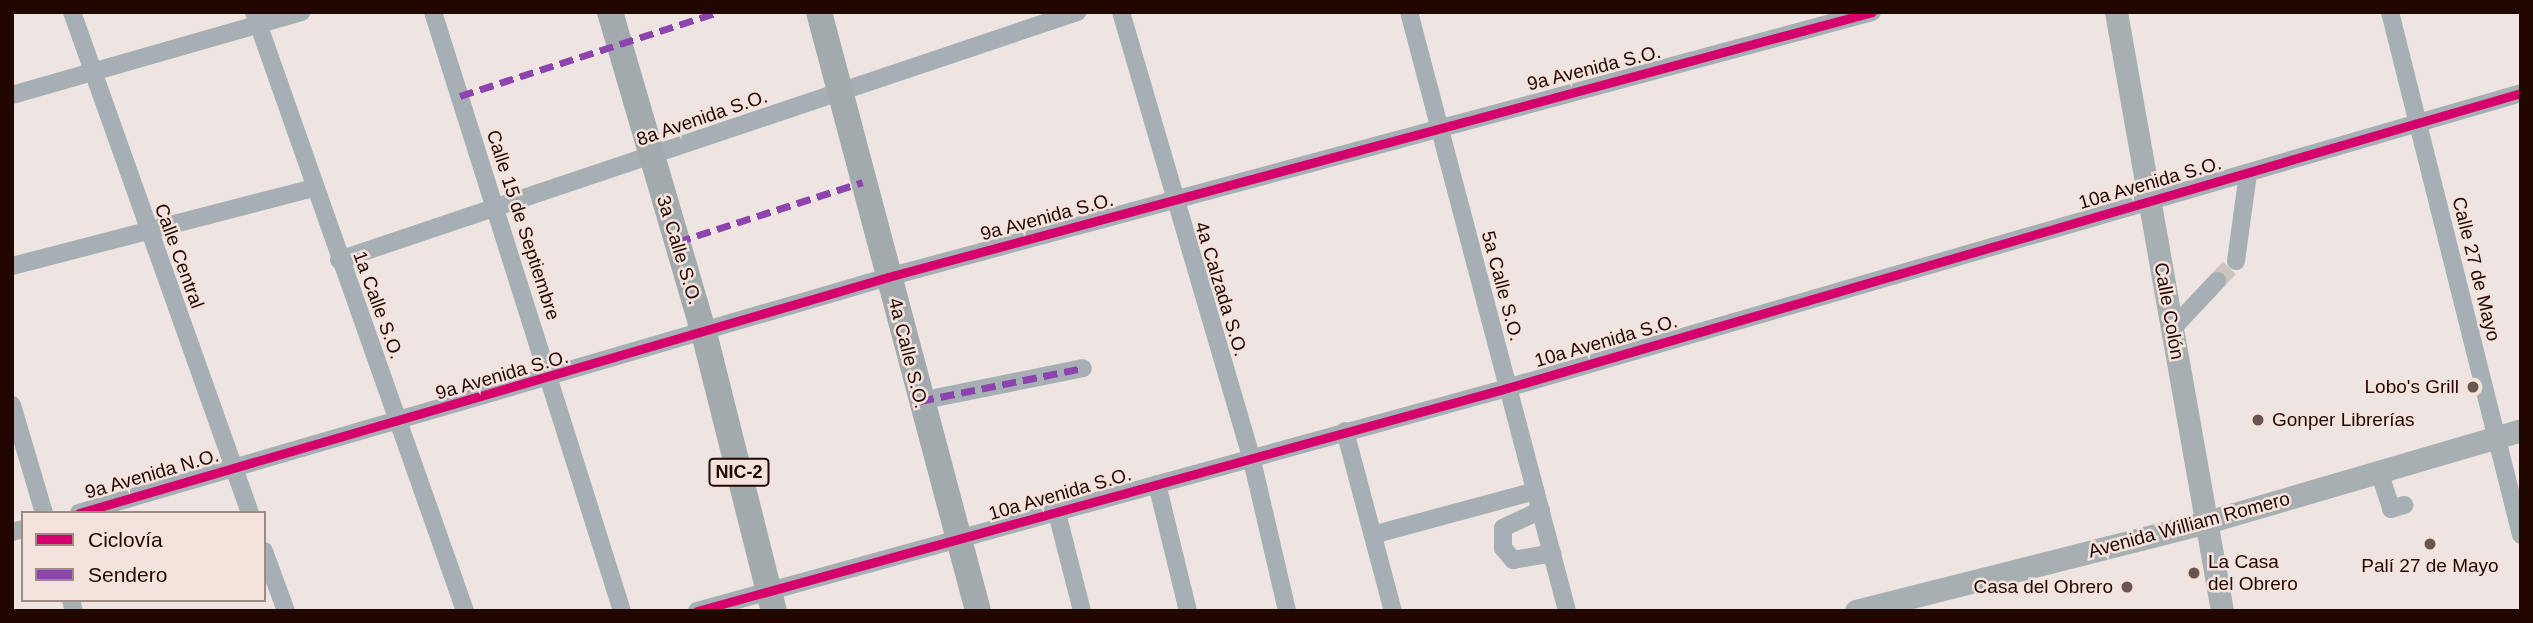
<!DOCTYPE html>
<meta charset="utf-8">
<style>
body{margin:0}
#map{position:relative;width:2533px;height:623px;overflow:hidden;background:#eee5e2;font-family:Arial,sans-serif}
div>[style]{position:absolute}
.minor-tunnel>*{height:18px;margin-top:-9px;transform-origin:0;background:repeating-linear-gradient(90deg,#cfc4c0 0 18px,transparent 0 27px)}
.minor>*{height:18px;margin:-9px;padding:0 9px;transform-origin:9px;border-radius:9px;background:#a6afb3}
.major>*{height:23px;margin:-11.5px;padding:0 11.5px;transform-origin:11.5px;border-radius:11.5px;background:#a7afb3}
.highway>*{height:26px;margin:-13px;padding:0 13px;transform-origin:13px;border-radius:13px;background:#a2aaad}
.quiet>*{height:7px;margin-top:-3.5px;transform-origin:0;background:repeating-linear-gradient(90deg,#8e44ad 0 14px,transparent 0 21px)}
.cycleway>*{height:9px;margin:-4.5px;padding:0 4.5px;transform-origin:4.5px;border-radius:4.5px;background:#d6006c}
.dots>*{width:19px;height:19px;translate:-50% -50%;box-sizing:border-box;border:4px solid #f4e3dc;border-radius:50%}
span{translate:-50% -50%;white-space:nowrap;text-align:center;line-height:1.15;-webkit-text-stroke:5px #f4e3dc;paint-order:stroke}
.shield-label span{padding:2px 5px;background:#f4e3dc;border:2px solid;border-radius:5px;-webkit-text-stroke-width:0}
.shield-label{font-size:18px;color:#220600;font-weight:700}
.street-label{font-size:19px;color:#220600}
.poi-label{font-size:19px;color:#220600}
.right{translate:-100% -50%;text-align:right}
.left{translate:0 -50%;text-align:left}
.frame{position:absolute;inset:0;border:14px solid #220600;pointer-events:none}
.legend{position:absolute;left:21px;top:511px;width:245px;height:91px;box-sizing:border-box;background:#f4e3dc;border:2px solid #a08b84;margin:0;padding:9px 12px;list-style:none;font-size:21px;color:#220600}
.legend li{display:flex;align-items:center;gap:14px;height:35px}
.legend b{width:35px;border:2px solid #a08b84}
</style>
<div id="map">
<div class="minor-tunnel">
<i style="left:2217px;top:281px;width:28px;rotate:-46deg"></i>
</div>
<div class="minor">
<i style="left:72px;top:12px;width:532px;rotate:70.44deg"></i>
<i style="left:254px;top:12px;width:635px;rotate:70.59deg"></i>
<i style="left:433px;top:12px;width:628px;rotate:72.49deg"></i>
<i style="left:1121px;top:12px;width:463px;rotate:73.7deg"></i>
<i style="left:1251px;top:456px;width:159px;rotate:76.9deg"></i>
<i style="left:1409px;top:12px;width:619px;rotate:75.22deg"></i>
<i style="left:2390px;top:12px;width:539px;rotate:75.94deg"></i>
<i style="left:12px;top:95px;width:301px;rotate:-16deg"></i>
<i style="left:339px;top:260px;width:779px;rotate:-18.57deg"></i>
<i style="left:2236px;top:261px;width:89px;rotate:-82.2deg"></i>
<i style="left:12px;top:266px;width:311px;rotate:-14.5deg"></i>
<i style="left:2172px;top:329px;width:66px;rotate:-46.8deg"></i>
<i style="left:920px;top:401px;width:166px;rotate:-11.4deg"></i>
<i style="left:12px;top:405px;width:113px;rotate:73.5deg"></i>
<i style="left:1345px;top:431px;width:186px;rotate:75.1deg"></i>
<i style="left:2379px;top:471px;width:40px;rotate:72deg"></i>
<i style="left:2391px;top:509px;width:14px;rotate:-17deg"></i>
<i style="left:1157px;top:484px;width:131px;rotate:76.3deg"></i>
<i style="left:1541px;top:510px;width:42px;rotate:154.7deg"></i>
<i style="left:1503px;top:528px;width:20px;rotate:90deg"></i>
<i style="left:1503px;top:548px;width:16px;rotate:50deg"></i>
<i style="left:1513px;top:560px;width:40px;rotate:-10deg"></i>
<i style="left:79px;top:513px;width:843px;rotate:-16.26deg"></i>
<i style="left:888px;top:277px;width:1019px;rotate:-15.07deg"></i>
<i style="left:1057px;top:513px;width:101px;rotate:75.7deg"></i>
<i style="left:12px;top:532px;width:11px;rotate:-15deg"></i>
<i style="left:1376px;top:534px;width:165px;rotate:-15.1deg"></i>
<i style="left:264px;top:551px;width:64px;rotate:69.9deg"></i>
<i style="left:71px;top:600px;width:11px;rotate:75deg"></i>
<i style="left:697px;top:611px;width:840px;rotate:-15.39deg"></i>
<i style="left:1507px;top:388px;width:1056px;rotate:-16.22deg"></i>
</div>
<div class="major">
<i style="left:2116px;top:12px;width:608px;rotate:79.96deg"></i>
<i style="left:1856px;top:611px;width:362px;rotate:-14.2deg"></i>
<i style="left:2207px;top:522px;width:327px;rotate:-16.3deg"></i>
</div>
<div class="highway">
<i style="left:610px;top:12px;width:334px;rotate:73.7deg"></i>
<i style="left:704px;top:333px;width:287px;rotate:75.9deg"></i>
<i style="left:819px;top:12px;width:620px;rotate:75.13deg"></i>
</div>
<div class="quiet">
<i style="left:460px;top:96px;width:271px;rotate:-18deg"></i>
<i style="left:677px;top:242px;width:195px;rotate:-17.9deg"></i>
<i style="left:920px;top:401px;width:166px;rotate:-11.4deg"></i>
</div>
<div class="cycleway">
<i style="left:79px;top:513px;width:843px;rotate:-16.26deg"></i>
<i style="left:888px;top:277px;width:1019px;rotate:-15.07deg"></i>
<i style="left:697px;top:611px;width:840px;rotate:-15.39deg"></i>
<i style="left:1507px;top:388px;width:1056px;rotate:-16.22deg"></i>
</div>
<div class="dots">
<i style="left:2473px;top:387px;background:#69544f"></i>
<i style="left:2258px;top:420px;background:#69544f"></i>
<i style="left:2430px;top:544px;background:#69544f"></i>
<i style="left:2194px;top:573px;background:#69544f"></i>
<i style="left:2127px;top:587px;background:#69544f"></i>
</div>
<div class="shield-label">
<span style="left:739px;top:472px">NIC-2</span>
</div>
<div class="street-label">
<span style="left:1594px;top:68px;rotate:-14deg">9a Avenida S.O.</span>
<span style="left:702px;top:118px;rotate:-19deg">8a Avenida S.O.</span>
<span style="left:2150px;top:183px;rotate:-16deg">10a Avenida S.O.</span>
<span style="left:1047px;top:217px;rotate:-15deg">9a Avenida S.O.</span>
<span style="left:523px;top:225px;rotate:72deg">Calle 15 de Septiembre</span>
<span style="left:679px;top:250px;rotate:73deg">3a Calle S.O.</span>
<span style="left:179px;top:256px;rotate:70deg">Calle Central</span>
<span style="left:2476px;top:269px;rotate:76deg">Calle 27 de Mayo</span>
<span style="left:1502px;top:286px;rotate:75deg">5a Calle S.O.</span>
<span style="left:1221px;top:289px;rotate:73deg">4a Calzada S.O.</span>
<span style="left:378px;top:305px;rotate:70deg">1a Calle S.O.</span>
<span style="left:2169px;top:311px;rotate:80deg">Calle Colón</span>
<span style="left:1606px;top:341px;rotate:-16deg">10a Avenida S.O.</span>
<span style="left:908px;top:353px;rotate:76deg">4a Calle S.O.</span>
<span style="left:502px;top:375px;rotate:-16deg">9a Avenida S.O.</span>
<span style="left:152px;top:474px;rotate:-16deg">9a Avenida N.O.</span>
<span style="left:1060px;top:494px;rotate:-16deg">10a Avenida S.O.</span>
<span style="left:2189px;top:525px;rotate:-15deg">Avenida William Romero</span>
</div>
<div class="poi-label">
<span class="right" style="left:2459px;top:387px">Lobo's Grill</span>
<span class="left" style="left:2272px;top:420px">Gonper Librerías</span>
<span class="left" style="left:2208px;top:573px">La Casa<br>del Obrero</span>
<span style="left:2430px;top:566px">Palí 27 de Mayo</span>
<span class="right" style="left:2113px;top:587px">Casa del Obrero</span>
</div>
<div class="frame"></div>
<ul class="legend">
<li><b style="height:9px;background:#d6006c"></b>Ciclovía</li>
<li><b style="height:9px;background:#8e44ad"></b>Sendero</li>
</ul>
</div>
